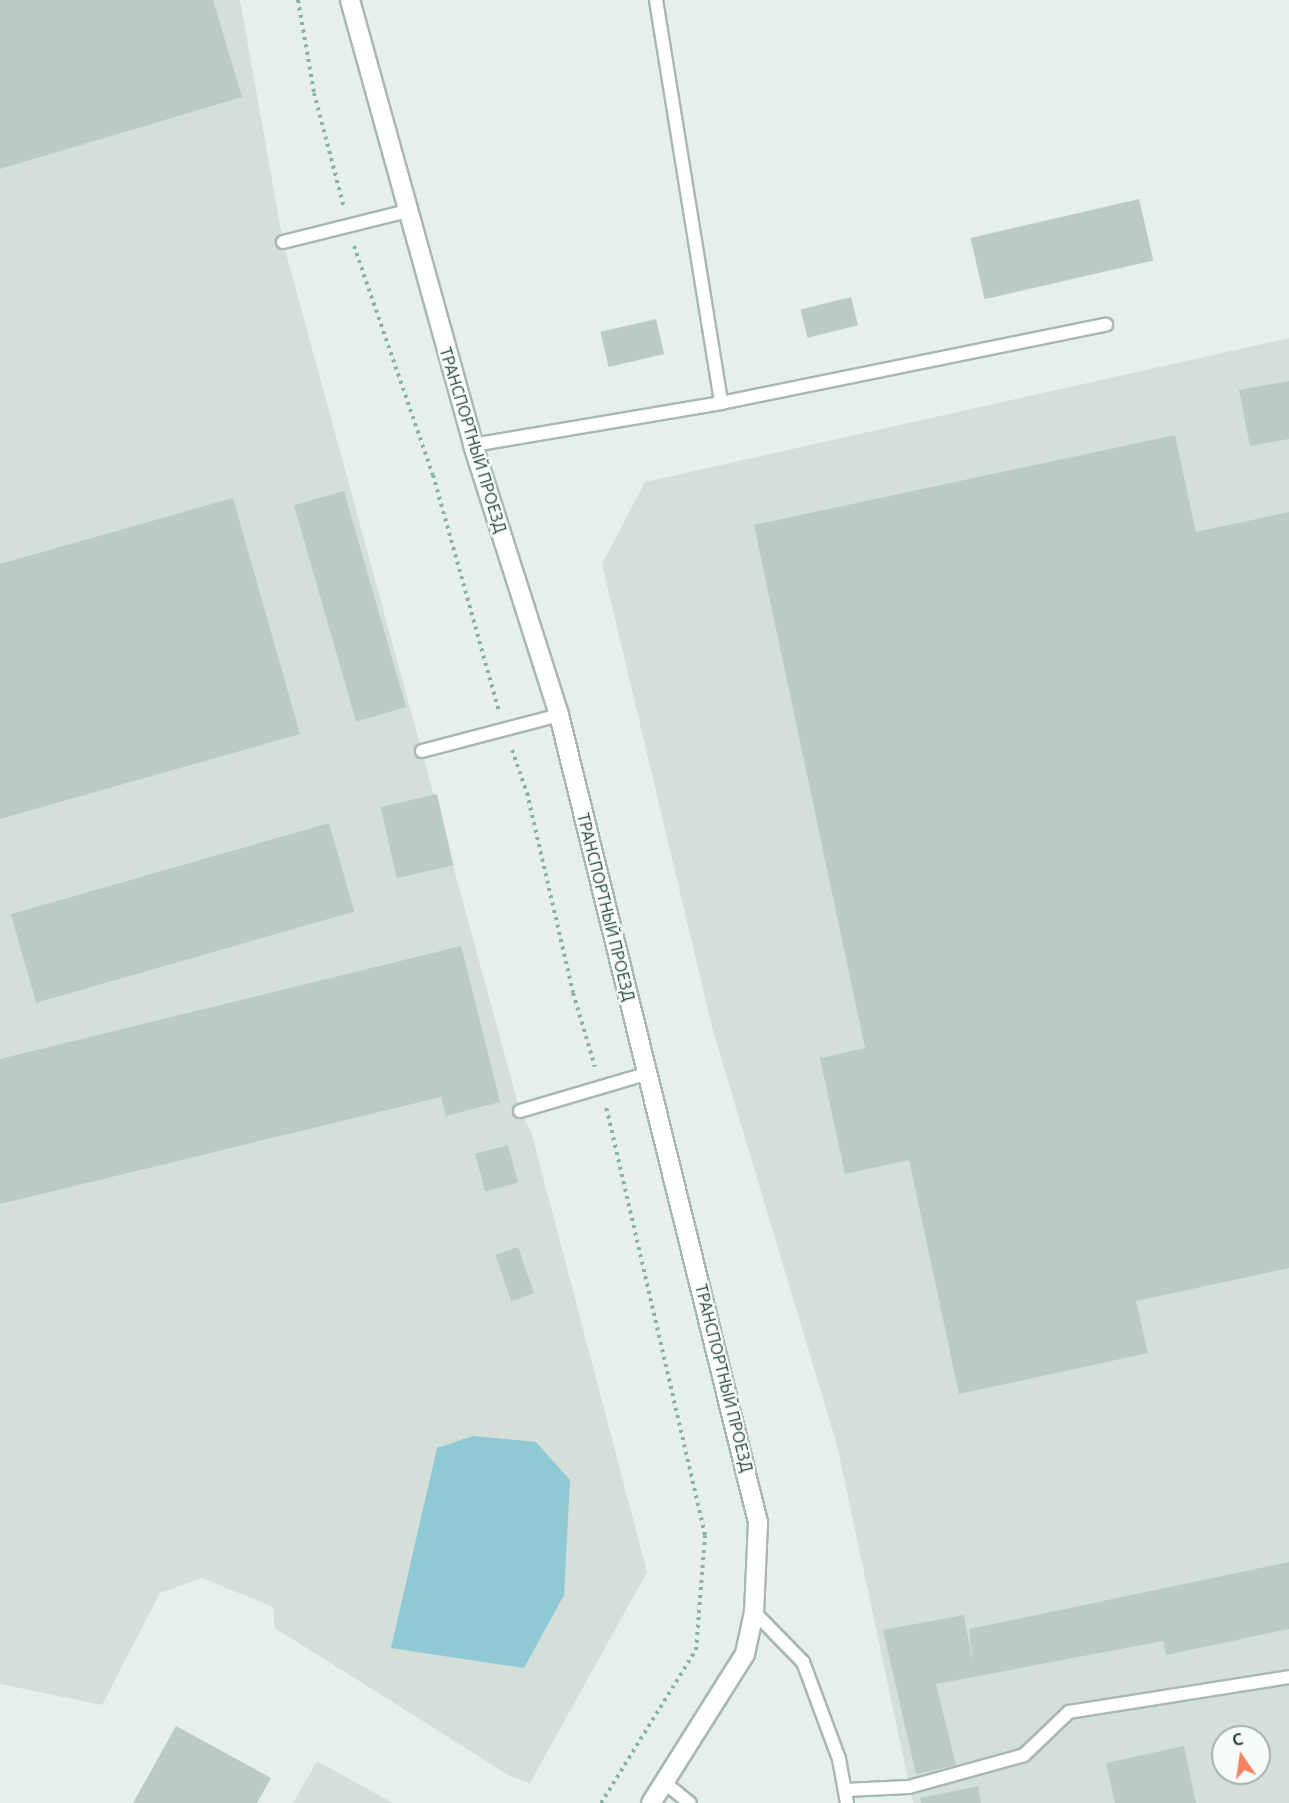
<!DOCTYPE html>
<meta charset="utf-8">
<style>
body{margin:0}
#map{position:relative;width:1289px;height:1803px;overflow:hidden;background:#e6efeb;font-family:Ubuntu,sans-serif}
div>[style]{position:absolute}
.built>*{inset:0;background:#d4dfda}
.water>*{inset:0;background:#8ec9d4}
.building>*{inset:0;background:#bbcac4;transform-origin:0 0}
.path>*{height:4px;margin-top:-2px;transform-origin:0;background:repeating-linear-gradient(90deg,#86b3a5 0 3px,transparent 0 7.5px)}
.roads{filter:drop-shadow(2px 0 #a8b8b2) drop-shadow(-2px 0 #a8b8b2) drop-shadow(0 2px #a8b8b2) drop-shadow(0 -2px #a8b8b2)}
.service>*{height:12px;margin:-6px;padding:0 6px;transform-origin:6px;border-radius:6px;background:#fff}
.secondary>*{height:18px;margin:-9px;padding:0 9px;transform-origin:9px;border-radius:9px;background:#fff}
span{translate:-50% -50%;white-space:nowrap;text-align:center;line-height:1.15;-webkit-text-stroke:4.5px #f7fbf9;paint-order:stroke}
.street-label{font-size:16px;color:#24423a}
.north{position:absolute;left:1211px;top:1725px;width:60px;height:60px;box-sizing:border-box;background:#f7fbf9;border:2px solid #a3b1ad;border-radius:50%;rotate:347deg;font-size:16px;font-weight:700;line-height:24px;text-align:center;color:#24423a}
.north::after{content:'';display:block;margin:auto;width:21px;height:27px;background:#f4845f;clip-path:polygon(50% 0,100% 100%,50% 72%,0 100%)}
</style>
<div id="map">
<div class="built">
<i style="clip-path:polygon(0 0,240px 0,283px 242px,520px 1111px,531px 1131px,647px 1572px,530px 1783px,510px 1776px,275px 1628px,273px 1607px,202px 1578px,160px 1593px,102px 1705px,0 1684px)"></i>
<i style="clip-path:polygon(evenodd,1289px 338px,1289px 1803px,913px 1803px,837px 1445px,713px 1031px,602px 564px,645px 482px,1289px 338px,1223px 1737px,1259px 1737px,1259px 1773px,1223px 1773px,1223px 1737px)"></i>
<i style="clip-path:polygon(317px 1761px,393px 1803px,293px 1803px)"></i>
</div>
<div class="water">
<i style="clip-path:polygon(473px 1436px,536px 1442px,570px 1480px,564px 1595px,524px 1668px,391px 1648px,437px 1448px)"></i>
</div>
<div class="building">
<i style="clip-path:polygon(0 0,213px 0,242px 97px,0 169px)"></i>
<i style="left:1139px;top:199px;width:63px;height:173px;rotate:77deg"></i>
<i style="left:851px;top:297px;width:29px;height:52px;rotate:76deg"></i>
<i style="left:656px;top:319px;width:36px;height:57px;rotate:77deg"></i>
<i style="clip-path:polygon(1289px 381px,1289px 439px,1250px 446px,1239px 390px)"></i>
<i style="clip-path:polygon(1175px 435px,1196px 532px,1289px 512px,1289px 1268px,1136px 1301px,1148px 1353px,959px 1394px,909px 1160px,845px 1174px,820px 1058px,865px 1048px,754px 525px)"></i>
<i style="left:344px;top:491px;width:225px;height:52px;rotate:74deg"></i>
<i style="clip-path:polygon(233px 498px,300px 734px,0 819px,0 564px)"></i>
<i style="left:437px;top:794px;width:73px;height:58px;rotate:77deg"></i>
<i style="left:329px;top:823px;width:92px;height:331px;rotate:74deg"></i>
<i style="clip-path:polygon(461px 946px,500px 1102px,446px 1116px,441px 1097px,0 1204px,0 1059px)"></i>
<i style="left:508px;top:1145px;width:39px;height:34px;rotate:75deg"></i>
<i style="left:518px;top:1247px;width:49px;height:24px;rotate:71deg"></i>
<i style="clip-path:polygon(1289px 1562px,1289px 1629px,1166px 1655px,1163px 1641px,936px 1684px,956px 1765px,916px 1774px,883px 1630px,964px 1615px,973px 1664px,969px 1629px)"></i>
<i style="clip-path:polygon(176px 1726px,271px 1778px,257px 1803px,133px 1803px)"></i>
<i style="clip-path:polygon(1184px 1746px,1196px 1803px,1115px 1803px,1106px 1763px)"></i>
<i style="clip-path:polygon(978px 1786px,981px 1803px,921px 1803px,920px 1798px)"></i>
</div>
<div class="path">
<i style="left:298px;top:0;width:94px;rotate:80.2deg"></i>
<i style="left:314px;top:93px;width:118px;rotate:75.3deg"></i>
<i style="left:354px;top:246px;width:242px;rotate:71deg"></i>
<i style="left:433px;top:475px;width:245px;rotate:74.4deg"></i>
<i style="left:512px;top:750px;width:46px;rotate:70.8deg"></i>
<i style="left:527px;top:793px;width:205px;rotate:77deg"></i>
<i style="left:573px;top:993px;width:77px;rotate:73.4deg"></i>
<i style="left:601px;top:1803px;width:180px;rotate:-58.2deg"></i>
<i style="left:696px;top:1650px;width:115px;rotate:-85.5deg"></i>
<i style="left:705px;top:1535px;width:440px;rotate:-103deg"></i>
</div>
<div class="roads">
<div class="service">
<i style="left:656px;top:0;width:408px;rotate:80.8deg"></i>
<i style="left:283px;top:242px;width:128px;rotate:-14deg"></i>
<i style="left:473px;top:445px;width:252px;rotate:-9.6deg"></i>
<i style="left:721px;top:403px;width:393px;rotate:-11.5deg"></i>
<i style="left:422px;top:751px;width:142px;rotate:-14.7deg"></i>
<i style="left:520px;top:1111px;width:131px;rotate:-16.4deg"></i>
<i style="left:754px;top:1612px;width:70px;rotate:45.6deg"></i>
<i style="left:803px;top:1662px;width:103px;rotate:69.6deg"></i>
<i style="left:839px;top:1759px;width:45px;rotate:79.7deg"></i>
<i style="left:665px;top:1783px;width:32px;rotate:39deg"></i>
<i style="left:845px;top:1790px;width:64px;rotate:-2.7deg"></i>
<i style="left:909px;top:1787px;width:119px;rotate:-15.5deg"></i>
<i style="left:1024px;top:1755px;width:62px;rotate:-43.7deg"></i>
<i style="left:1069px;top:1712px;width:223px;rotate:-9deg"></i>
</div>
<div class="secondary">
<i style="left:350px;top:0;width:462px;rotate:74.5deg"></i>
<i style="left:473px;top:445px;width:283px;rotate:72.3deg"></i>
<i style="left:559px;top:715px;width:831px;rotate:76.15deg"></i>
<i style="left:758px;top:1522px;width:90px;rotate:92.5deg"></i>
<i style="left:754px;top:1612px;width:43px;rotate:102.1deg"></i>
<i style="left:745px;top:1654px;width:176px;rotate:122.2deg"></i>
</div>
</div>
<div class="street-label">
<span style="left:473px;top:440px;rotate:73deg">ТРАНСПОРТНЫЙ ПРОЕЗД</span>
<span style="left:606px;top:907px;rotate:76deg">ТРАНСПОРТНЫЙ ПРОЕЗД</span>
<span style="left:724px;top:1378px;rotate:76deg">ТРАНСПОРТНЫЙ ПРОЕЗД</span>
</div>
<div class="north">С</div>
</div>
